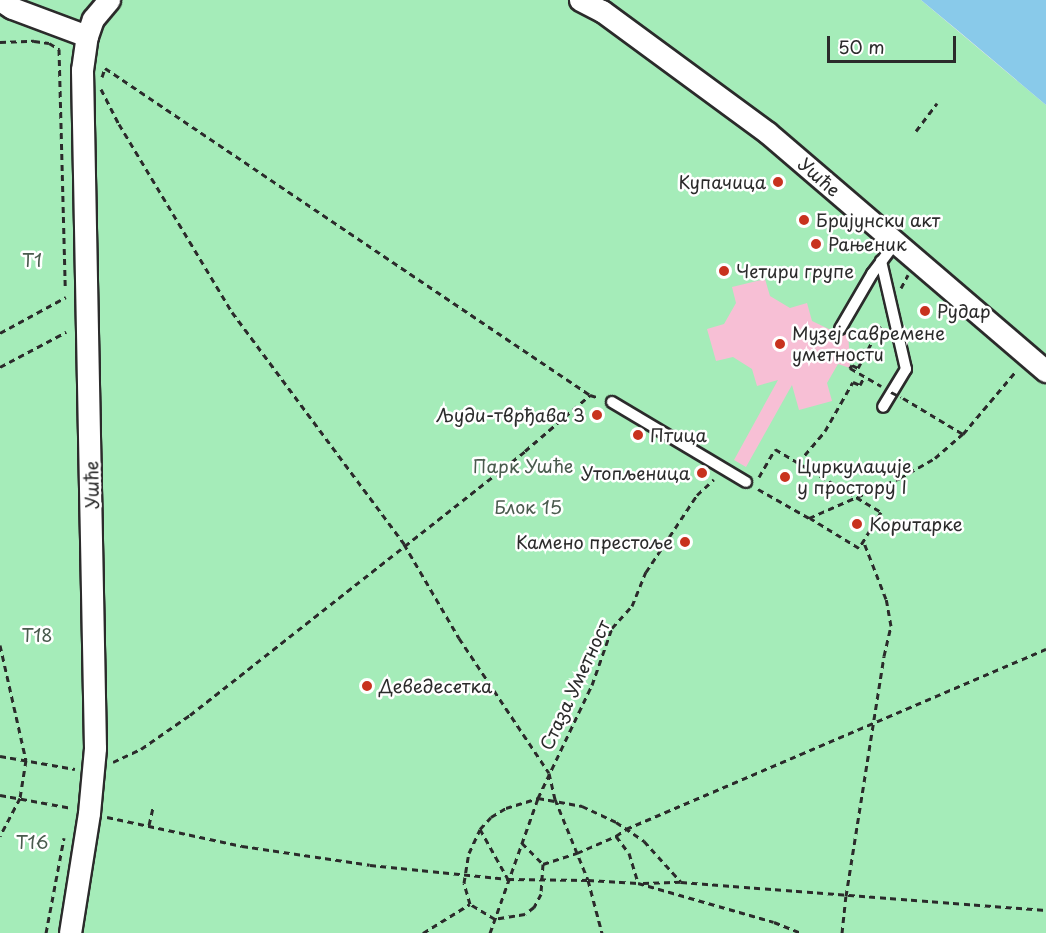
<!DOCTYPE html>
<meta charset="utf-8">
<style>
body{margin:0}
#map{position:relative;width:1046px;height:933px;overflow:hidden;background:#fdecf2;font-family:"Playpen Sans",sans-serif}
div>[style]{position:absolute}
.green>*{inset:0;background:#a5ecb9}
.water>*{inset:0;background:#89caea}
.building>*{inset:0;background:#f7bfd5}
.path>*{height:3px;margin-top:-1.5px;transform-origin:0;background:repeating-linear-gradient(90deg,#2b2b2b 0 6px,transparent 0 10.5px)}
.roads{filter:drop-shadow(2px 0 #2b2b2b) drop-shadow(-2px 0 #2b2b2b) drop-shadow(0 2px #2b2b2b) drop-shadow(0 -2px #2b2b2b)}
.service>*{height:10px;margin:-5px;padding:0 5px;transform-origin:5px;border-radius:5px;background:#fff}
.minor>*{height:21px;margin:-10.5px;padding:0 10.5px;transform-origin:10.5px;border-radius:10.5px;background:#fff}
.path-bridge>*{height:3px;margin-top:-1.5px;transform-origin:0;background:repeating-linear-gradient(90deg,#2b2b2b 0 6px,transparent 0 10.5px)}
.dots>*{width:16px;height:16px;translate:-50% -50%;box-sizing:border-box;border:3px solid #fff;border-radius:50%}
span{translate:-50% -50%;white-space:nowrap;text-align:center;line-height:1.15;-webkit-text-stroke:5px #fff;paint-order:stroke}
.street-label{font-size:18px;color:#2b2b2b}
.poi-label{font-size:18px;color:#2b2b2b}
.right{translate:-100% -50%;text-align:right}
.left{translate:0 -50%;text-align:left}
.park-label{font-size:18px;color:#4a5b4e}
.scale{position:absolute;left:827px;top:36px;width:129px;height:27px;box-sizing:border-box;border:3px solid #2b2b2b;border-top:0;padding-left:8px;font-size:18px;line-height:21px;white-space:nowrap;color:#2b2b2b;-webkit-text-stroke:4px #fff;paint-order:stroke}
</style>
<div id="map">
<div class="green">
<i style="clip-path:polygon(0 0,921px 0,1046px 105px,1046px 933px,0 933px)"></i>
</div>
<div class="water">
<i style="clip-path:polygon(921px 0,1046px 0,1046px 105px,962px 34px)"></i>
</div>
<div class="building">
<i style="clip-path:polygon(765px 279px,770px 296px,790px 308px,807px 303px,812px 321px,833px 331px,837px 336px,843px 336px,848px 329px,850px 368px,838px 364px,827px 383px,832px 401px,799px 410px,792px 385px,746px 467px,734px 460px,778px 380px,757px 386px,752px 369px,733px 357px,716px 361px,707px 329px,724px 324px,736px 303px,732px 287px)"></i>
</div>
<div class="path">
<i style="left:0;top:42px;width:34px;rotate:-2deg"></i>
<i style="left:34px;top:41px;width:15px;rotate:8deg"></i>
<i style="left:49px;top:43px;width:12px;rotate:31deg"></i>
<i style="left:59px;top:49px;width:237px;rotate:88.5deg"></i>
<i style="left:102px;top:77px;width:9px;rotate:-72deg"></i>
<i style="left:105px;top:68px;width:585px;rotate:33.99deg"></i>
<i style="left:101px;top:89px;width:39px;rotate:63deg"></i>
<i style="left:119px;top:124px;width:219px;rotate:59deg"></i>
<i style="left:232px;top:312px;width:289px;rotate:53.4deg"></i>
<i style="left:404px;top:544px;width:109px;rotate:59.7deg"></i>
<i style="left:459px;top:638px;width:162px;rotate:56.3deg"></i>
<i style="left:549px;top:773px;width:27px;rotate:77deg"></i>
<i style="left:555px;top:799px;width:87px;rotate:67.8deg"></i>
<i style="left:588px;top:880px;width:50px;rotate:3.4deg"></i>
<i style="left:638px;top:883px;width:141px;rotate:16deg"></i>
<i style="left:774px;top:922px;width:29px;rotate:22deg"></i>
<i style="left:916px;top:131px;width:35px;rotate:-53deg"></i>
<i style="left:901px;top:288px;width:15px;rotate:-62deg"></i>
<i style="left:0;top:333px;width:75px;rotate:-28.6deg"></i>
<i style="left:852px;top:365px;width:7px;rotate:27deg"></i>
<i style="left:858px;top:368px;width:51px;rotate:-61.9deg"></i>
<i style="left:852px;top:365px;width:4px;rotate:124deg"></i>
<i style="left:850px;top:368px;width:36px;rotate:30deg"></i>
<i style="left:0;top:367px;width:75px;rotate:-27.9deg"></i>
<i style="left:903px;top:398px;width:70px;rotate:31deg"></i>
<i style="left:798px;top:463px;width:42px;rotate:-49.8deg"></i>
<i style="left:825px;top:431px;width:56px;rotate:-60.3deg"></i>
<i style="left:853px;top:382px;width:8px;rotate:23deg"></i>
<i style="left:860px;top:385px;width:9px;rotate:-63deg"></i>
<i style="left:759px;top:477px;width:32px;rotate:-60deg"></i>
<i style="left:775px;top:449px;width:123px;rotate:30.7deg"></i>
<i style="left:881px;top:512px;width:42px;rotate:121.4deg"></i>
<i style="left:859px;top:548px;width:57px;rotate:-148.5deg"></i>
<i style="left:758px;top:489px;width:59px;rotate:29.6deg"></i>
<i style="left:809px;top:518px;width:99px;rotate:-23.7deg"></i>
<i style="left:900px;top:478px;width:40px;rotate:-29.7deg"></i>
<i style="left:935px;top:458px;width:37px;rotate:-41deg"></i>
<i style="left:963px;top:434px;width:82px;rotate:-49.9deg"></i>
<i style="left:0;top:645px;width:118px;rotate:77.3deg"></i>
<i style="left:26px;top:760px;width:38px;rotate:99deg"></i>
<i style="left:20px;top:798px;width:43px;rotate:117.8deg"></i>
<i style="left:0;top:756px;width:76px;rotate:9.8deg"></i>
<i style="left:113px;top:762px;width:31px;rotate:-25deg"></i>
<i style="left:141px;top:749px;width:60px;rotate:-34.8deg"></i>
<i style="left:190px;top:715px;width:427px;rotate:-38.2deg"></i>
<i style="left:525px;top:451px;width:86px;rotate:-40.7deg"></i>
<i style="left:590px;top:395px;width:10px;rotate:17deg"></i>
<i style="left:0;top:795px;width:73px;rotate:10.2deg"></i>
<i style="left:107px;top:817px;width:138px;rotate:12.1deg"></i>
<i style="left:242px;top:846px;width:129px;rotate:8.4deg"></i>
<i style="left:370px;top:865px;width:139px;rotate:5.8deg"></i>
<i style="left:508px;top:879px;width:80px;rotate:0.7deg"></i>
<i style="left:588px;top:880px;width:55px;rotate:75.2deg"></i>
<i style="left:149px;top:825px;width:17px;rotate:-77deg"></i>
<i style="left:480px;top:829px;width:57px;rotate:60.8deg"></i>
<i style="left:616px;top:836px;width:21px;rotate:53deg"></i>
<i style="left:629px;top:853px;width:31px;rotate:73deg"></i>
<i style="left:522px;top:843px;width:30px;rotate:45deg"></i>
<i style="left:543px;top:864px;width:30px;rotate:94deg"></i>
<i style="left:541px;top:894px;width:15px;rotate:118deg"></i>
<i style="left:534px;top:907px;width:11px;rotate:142deg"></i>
<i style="left:525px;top:914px;width:30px;rotate:171deg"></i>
<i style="left:495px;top:919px;width:29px;rotate:-149deg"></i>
<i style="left:470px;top:904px;width:22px;rotate:-106deg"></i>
<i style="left:464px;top:883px;width:30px;rotate:-81deg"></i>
<i style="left:469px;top:853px;width:26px;rotate:-65deg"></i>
<i style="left:480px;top:829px;width:16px;rotate:-47deg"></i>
<i style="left:491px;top:817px;width:17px;rotate:-31deg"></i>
<i style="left:506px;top:808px;width:34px;rotate:-17deg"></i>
<i style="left:538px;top:798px;width:45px;rotate:10.3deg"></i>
<i style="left:582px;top:806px;width:38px;rotate:25deg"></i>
<i style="left:616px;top:822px;width:34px;rotate:34deg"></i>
<i style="left:644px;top:841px;width:55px;rotate:47.9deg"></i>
<i style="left:543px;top:864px;width:36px;rotate:-18deg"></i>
<i style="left:577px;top:853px;width:43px;rotate:-23.6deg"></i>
<i style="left:616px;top:836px;width:12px;rotate:-35deg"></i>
<i style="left:626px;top:829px;width:457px;rotate:-23.2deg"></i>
<i style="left:643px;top:883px;width:38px;rotate:-2deg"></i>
<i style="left:681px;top:882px;width:366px;rotate:4.4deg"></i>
<i style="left:46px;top:933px;width:97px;rotate:-79.3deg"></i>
<i style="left:423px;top:933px;width:55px;rotate:-31.7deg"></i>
<i style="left:490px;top:933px;width:143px;rotate:-70.4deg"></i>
<i style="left:538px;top:798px;width:125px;rotate:-64.5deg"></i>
<i style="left:592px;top:685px;width:60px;rotate:-70.7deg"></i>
<i style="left:612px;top:628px;width:30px;rotate:-48deg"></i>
<i style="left:632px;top:606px;width:37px;rotate:-68deg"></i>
<i style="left:646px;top:572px;width:92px;rotate:-56.5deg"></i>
<i style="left:697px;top:495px;width:23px;rotate:-43deg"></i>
<i style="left:842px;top:933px;width:37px;rotate:-84deg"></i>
<i style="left:846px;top:896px;width:243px;rotate:-81deg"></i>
<i style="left:884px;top:656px;width:31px;rotate:-77deg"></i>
<i style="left:891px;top:626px;width:27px;rotate:-100deg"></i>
<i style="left:886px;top:599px;width:63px;rotate:-111.3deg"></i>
</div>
<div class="roads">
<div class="service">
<i style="left:881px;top:261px;width:111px;rotate:77deg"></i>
<i style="left:906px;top:369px;width:44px;rotate:121.2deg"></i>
<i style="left:840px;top:329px;width:64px;rotate:-59.8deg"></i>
<i style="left:872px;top:274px;width:39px;rotate:-53deg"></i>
<i style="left:612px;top:402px;width:156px;rotate:30.8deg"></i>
</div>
<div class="minor">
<i style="left:0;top:0;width:14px;rotate:34deg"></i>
<i style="left:12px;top:8px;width:80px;rotate:20.5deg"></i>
<i style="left:580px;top:0;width:25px;rotate:27deg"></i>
<i style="left:602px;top:11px;width:206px;rotate:36.3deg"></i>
<i style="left:768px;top:133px;width:366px;rotate:40.6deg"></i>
<i style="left:70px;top:933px;width:121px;rotate:-81deg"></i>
<i style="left:89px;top:813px;width:65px;rotate:-84.7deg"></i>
<i style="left:95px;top:748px;width:678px;rotate:-91.1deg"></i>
<i style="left:82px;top:70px;width:34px;rotate:-82deg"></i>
<i style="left:87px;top:36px;width:18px;rotate:-71deg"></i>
<i style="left:93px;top:19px;width:25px;rotate:-50deg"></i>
</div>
</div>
<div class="path-bridge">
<i style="left:891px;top:392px;width:11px;rotate:27deg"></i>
</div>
<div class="dots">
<i style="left:778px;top:182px;background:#c8321e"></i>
<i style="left:804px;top:220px;background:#c8321e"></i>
<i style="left:816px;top:244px;background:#c8321e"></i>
<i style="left:724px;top:271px;background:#c8321e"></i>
<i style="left:925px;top:311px;background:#c8321e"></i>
<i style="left:780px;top:344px;background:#c8321e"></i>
<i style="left:597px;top:415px;background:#c8321e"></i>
<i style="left:638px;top:435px;background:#c8321e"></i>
<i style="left:702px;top:473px;background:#c8321e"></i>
<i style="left:785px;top:477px;background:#c8321e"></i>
<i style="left:857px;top:524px;background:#c8321e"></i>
<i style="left:685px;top:542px;background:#c8321e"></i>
<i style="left:367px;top:686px;background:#c8321e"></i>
</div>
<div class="street-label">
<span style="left:819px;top:177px;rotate:41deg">Ушће</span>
<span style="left:92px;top:485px;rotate:-91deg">Ушће</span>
<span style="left:575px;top:685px;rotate:-65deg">Стаза Уметност</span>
</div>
<div class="poi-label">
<span class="right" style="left:766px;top:182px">Купачица</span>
<span class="left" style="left:816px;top:220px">Бријунски акт</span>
<span class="left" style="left:828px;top:244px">Рањеник</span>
<span class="left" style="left:736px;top:271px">Четири групе</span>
<span class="left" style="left:937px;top:311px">Рудар</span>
<span class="left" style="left:792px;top:344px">Музеј савремене<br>уметности</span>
<span class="right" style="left:585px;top:415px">Људи-тврђава 3</span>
<span class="left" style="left:650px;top:435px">Птица</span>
<span class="left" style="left:797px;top:477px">Циркулације<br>у простору I</span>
<span class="right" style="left:690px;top:473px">Утопљеница</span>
<span class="left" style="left:869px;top:524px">Коритарке</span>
<span class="right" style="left:673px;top:542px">Камено престоље</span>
<span class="left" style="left:379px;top:686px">Деведесетка</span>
</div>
<div class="park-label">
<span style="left:32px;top:260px">Т1</span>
<span style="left:523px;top:466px">Парк Ушће</span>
<span style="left:528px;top:507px">Блок 15</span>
<span style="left:37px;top:635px">Т18</span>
<span style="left:32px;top:842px">Т16</span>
</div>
<div class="scale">50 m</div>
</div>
